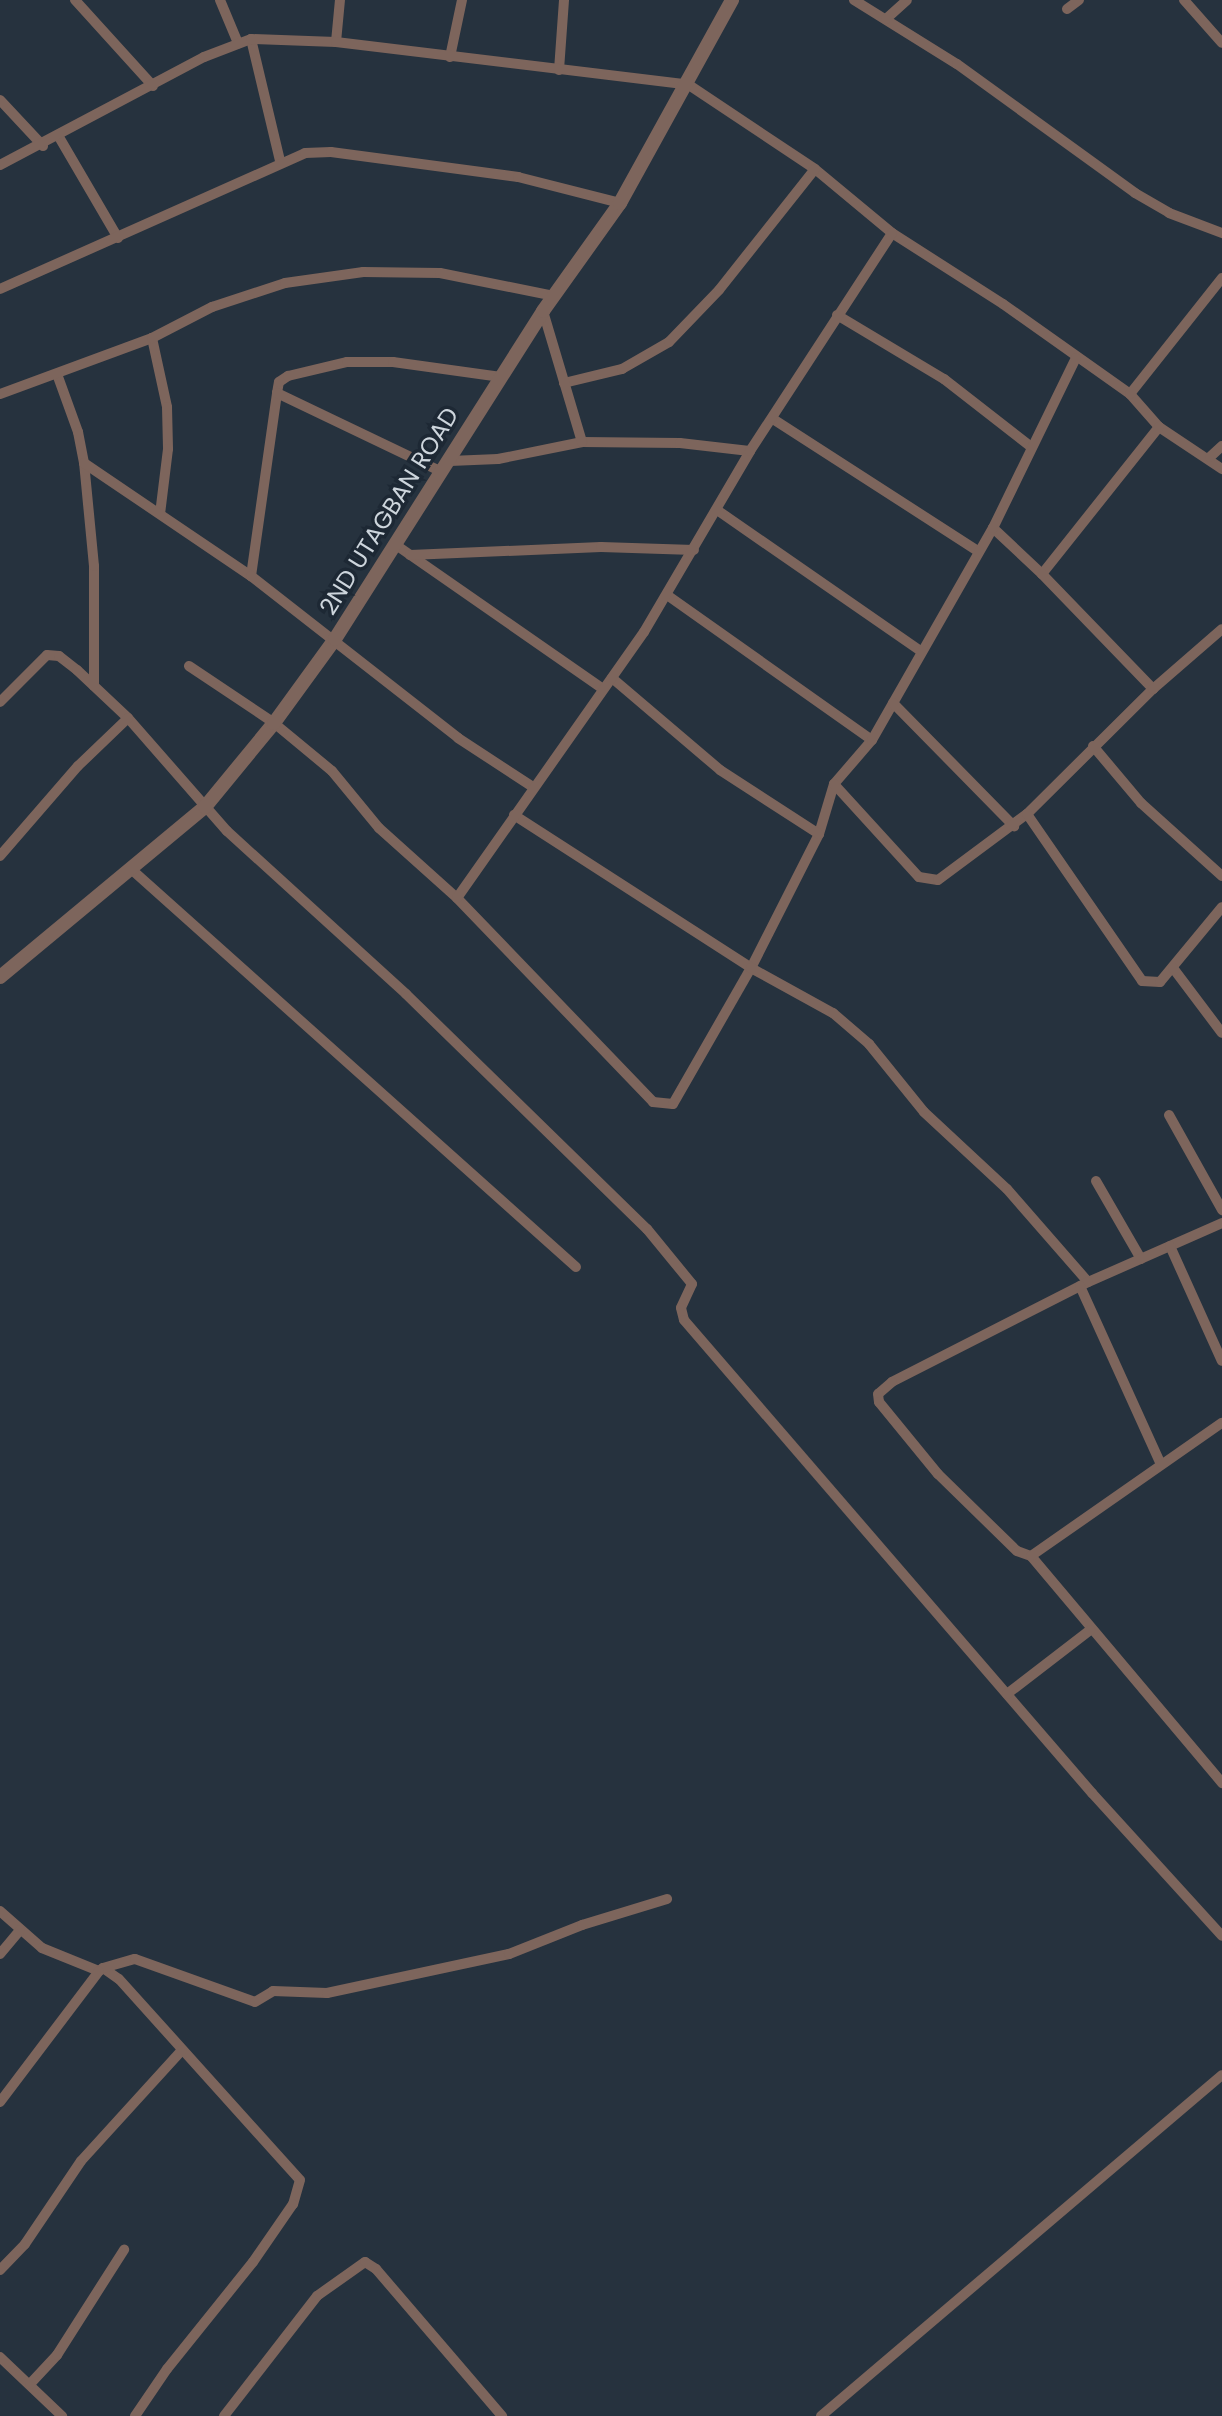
<!DOCTYPE html>
<style>
body{margin:0}
#map{position:relative;width:1222px;height:2416px;overflow:hidden;background:#26323e;font-family:Poppins,sans-serif}
div>[style]{position:absolute}
.minor>*{height:10px;margin:-5px;padding:0 5px;transform-origin:5px;border-radius:5px;background:#7d655c}
.tertiary>*{height:14px;margin:-7px;padding:0 7px;transform-origin:7px;border-radius:7px;background:#7d655c}
span{translate:-50% -50%;white-space:nowrap;text-align:center;line-height:1.15;-webkit-text-stroke:7px #1d2834;paint-order:stroke}
.street-label{font-size:24px;color:#cdd5dc}
</style>
<div id="map">
<div class="minor">
<i style="left:75px;top:0;width:116px;rotate:47.8deg"></i>
<i style="left:220px;top:0;width:47px;rotate:67.3deg"></i>
<i style="left:854px;top:0;width:121px;rotate:31.9deg"></i>
<i style="left:957px;top:64px;width:220px;rotate:35.9deg"></i>
<i style="left:1135px;top:193px;width:39px;rotate:30deg"></i>
<i style="left:1169px;top:213px;width:57px;rotate:20.7deg"></i>
<i style="left:1184px;top:0;width:57px;rotate:48.5deg"></i>
<i style="left:1067px;top:9px;width:15px;rotate:-37deg"></i>
<i style="left:886px;top:19px;width:28px;rotate:-42deg"></i>
<i style="left:251px;top:39px;width:125px;rotate:76.6deg"></i>
<i style="left:336px;top:42px;width:42px;rotate:-84.6deg"></i>
<i style="left:450px;top:57px;width:58px;rotate:-78.1deg"></i>
<i style="left:559px;top:70px;width:70px;rotate:-85.9deg"></i>
<i style="left:0;top:100px;width:63px;rotate:46.9deg"></i>
<i style="left:59px;top:137px;width:117px;rotate:59.7deg"></i>
<i style="left:0;top:165px;width:231px;rotate:-27.9deg"></i>
<i style="left:204px;top:57px;width:50px;rotate:-21deg"></i>
<i style="left:251px;top:39px;width:85px;rotate:2deg"></i>
<i style="left:336px;top:42px;width:356px;rotate:6.9deg"></i>
<i style="left:689px;top:85px;width:151px;rotate:33.7deg"></i>
<i style="left:815px;top:169px;width:100px;rotate:39.7deg"></i>
<i style="left:892px;top:233px;width:132px;rotate:32.6deg"></i>
<i style="left:1003px;top:304px;width:156px;rotate:35.3deg"></i>
<i style="left:1130px;top:394px;width:44px;rotate:48.7deg"></i>
<i style="left:1159px;top:427px;width:76px;rotate:33.7deg"></i>
<i style="left:0;top:289px;width:334px;rotate:-24deg"></i>
<i style="left:305px;top:153px;width:26px;rotate:-2deg"></i>
<i style="left:331px;top:152px;width:189px;rotate:7.6deg"></i>
<i style="left:518px;top:177px;width:105px;rotate:14.3deg"></i>
<i style="left:837px;top:315px;width:125px;rotate:30.9deg"></i>
<i style="left:944px;top:379px;width:109px;rotate:37.9deg"></i>
<i style="left:152px;top:338px;width:71px;rotate:77.7deg"></i>
<i style="left:167px;top:407px;width:42px;rotate:88.6deg"></i>
<i style="left:168px;top:449px;width:65px;rotate:97deg"></i>
<i style="left:57px;top:374px;width:62px;rotate:70.1deg"></i>
<i style="left:78px;top:432px;width:32px;rotate:79deg"></i>
<i style="left:564px;top:383px;width:60px;rotate:-13.6deg"></i>
<i style="left:622px;top:369px;width:54px;rotate:-29.9deg"></i>
<i style="left:669px;top:342px;width:72px;rotate:-46.1deg"></i>
<i style="left:719px;top:290px;width:154px;rotate:-51.6deg"></i>
<i style="left:277px;top:393px;width:11px;rotate:-80deg"></i>
<i style="left:279px;top:382px;width:11px;rotate:-34deg"></i>
<i style="left:288px;top:376px;width:61px;rotate:-13.3deg"></i>
<i style="left:347px;top:362px;width:46px"></i>
<i style="left:393px;top:362px;width:109px;rotate:7.9deg"></i>
<i style="left:0;top:394px;width:162px;rotate:-20.2deg"></i>
<i style="left:152px;top:338px;width:68px;rotate:-27.3deg"></i>
<i style="left:212px;top:307px;width:77px;rotate:-18.2deg"></i>
<i style="left:285px;top:283px;width:79px;rotate:-8deg"></i>
<i style="left:363px;top:272px;width:77px;rotate:0.7deg"></i>
<i style="left:440px;top:273px;width:116px;rotate:11.4deg"></i>
<i style="left:1130px;top:394px;width:148px;rotate:-51.6deg"></i>
<i style="left:773px;top:419px;width:244px;rotate:32.8deg"></i>
<i style="left:582px;top:442px;width:98px;rotate:0.6deg"></i>
<i style="left:680px;top:443px;width:70px;rotate:6.5deg"></i>
<i style="left:1210px;top:457px;width:16px;rotate:-43deg"></i>
<i style="left:450px;top:461px;width:48px;rotate:-2.4deg"></i>
<i style="left:498px;top:459px;width:86px;rotate:-11.4deg"></i>
<i style="left:582px;top:442px;width:137px;rotate:-106.6deg"></i>
<i style="left:717px;top:510px;width:249px;rotate:34.7deg"></i>
<i style="left:993px;top:528px;width:67px;rotate:43.2deg"></i>
<i style="left:1042px;top:574px;width:188px;rotate:-51.5deg"></i>
<i style="left:396px;top:545px;width:252px;rotate:34.8deg"></i>
<i style="left:410px;top:555px;width:191px;rotate:-2.4deg"></i>
<i style="left:601px;top:547px;width:93px;rotate:1.8deg"></i>
<i style="left:1042px;top:574px;width:160px;rotate:46deg"></i>
<i style="left:251px;top:576px;width:185px;rotate:-81.9deg"></i>
<i style="left:277px;top:393px;width:183px;rotate:25.6deg"></i>
<i style="left:667px;top:595px;width:251px;rotate:35.3deg"></i>
<i style="left:189px;top:666px;width:102px;rotate:33.8deg"></i>
<i style="left:274px;top:723px;width:75px;rotate:39.6deg"></i>
<i style="left:332px;top:771px;width:74px;rotate:50.5deg"></i>
<i style="left:379px;top:828px;width:105px;rotate:41.9deg"></i>
<i style="left:457px;top:898px;width:283px;rotate:46.1deg"></i>
<i style="left:653px;top:1102px;width:20px;rotate:6deg"></i>
<i style="left:673px;top:1104px;width:157px;rotate:-60.2deg"></i>
<i style="left:751px;top:968px;width:150px;rotate:-63.1deg"></i>
<i style="left:819px;top:834px;width:52px;rotate:-73.3deg"></i>
<i style="left:834px;top:784px;width:58px;rotate:-49.2deg"></i>
<i style="left:872px;top:740px;width:244px;rotate:-60.3deg"></i>
<i style="left:993px;top:528px;width:189px;rotate:-64deg"></i>
<i style="left:612px;top:678px;width:142px;rotate:40.4deg"></i>
<i style="left:720px;top:770px;width:118px;rotate:32.9deg"></i>
<i style="left:94px;top:686px;width:120px;rotate:-90deg"></i>
<i style="left:94px;top:566px;width:103px;rotate:-95.5deg"></i>
<i style="left:84px;top:463px;width:202px;rotate:34.1deg"></i>
<i style="left:251px;top:576px;width:263px;rotate:38deg"></i>
<i style="left:458px;top:738px;width:90px;rotate:33.2deg"></i>
<i style="left:0;top:702px;width:66px;rotate:-45deg"></i>
<i style="left:47px;top:655px;width:12px;rotate:5deg"></i>
<i style="left:59px;top:656px;width:23px;rotate:38deg"></i>
<i style="left:77px;top:670px;width:70px;rotate:43.3deg"></i>
<i style="left:128px;top:718px;width:150px;rotate:48.8deg"></i>
<i style="left:227px;top:831px;width:242px;rotate:42.3deg"></i>
<i style="left:406px;top:994px;width:337px;rotate:44.3deg"></i>
<i style="left:647px;top:1229px;width:71px;rotate:50.7deg"></i>
<i style="left:692px;top:1284px;width:26px;rotate:115deg"></i>
<i style="left:681px;top:1308px;width:12px;rotate:76deg"></i>
<i style="left:684px;top:1320px;width:625px;rotate:49.22deg"></i>
<i style="left:1092px;top:1793px;width:193px;rotate:47.7deg"></i>
<i style="left:893px;top:703px;width:173px;rotate:45.5deg"></i>
<i style="left:1093px;top:746px;width:75px;rotate:49.9deg"></i>
<i style="left:1141px;top:803px;width:109px;rotate:42deg"></i>
<i style="left:834px;top:784px;width:126px;rotate:47.6deg"></i>
<i style="left:919px;top:877px;width:19px;rotate:9deg"></i>
<i style="left:938px;top:880px;width:111px;rotate:-36.6deg"></i>
<i style="left:1027px;top:814px;width:177px;rotate:-44.8deg"></i>
<i style="left:1153px;top:689px;width:91px;rotate:-41deg"></i>
<i style="left:1027px;top:814px;width:203px;rotate:55.4deg"></i>
<i style="left:1142px;top:981px;width:18px;rotate:3deg"></i>
<i style="left:1160px;top:982px;width:97px;rotate:-50.4deg"></i>
<i style="left:514px;top:815px;width:282px;rotate:32.8deg"></i>
<i style="left:751px;top:968px;width:94px;rotate:28.8deg"></i>
<i style="left:833px;top:1013px;width:48px;rotate:40.7deg"></i>
<i style="left:869px;top:1044px;width:87px;rotate:51deg"></i>
<i style="left:924px;top:1112px;width:113px;rotate:42.9deg"></i>
<i style="left:1007px;top:1189px;width:123px;rotate:48.9deg"></i>
<i style="left:0;top:856px;width:119px;rotate:-49.1deg"></i>
<i style="left:78px;top:766px;width:69px;rotate:-43.8deg"></i>
<i style="left:131px;top:869px;width:597px;rotate:41.81deg"></i>
<i style="left:457px;top:898px;width:325px;rotate:-54.9deg"></i>
<i style="left:644px;top:632px;width:210px;rotate:-59.6deg"></i>
<i style="left:750px;top:451px;width:260px;rotate:-56.9deg"></i>
<i style="left:1173px;top:968px;width:81px;rotate:53deg"></i>
<i style="left:1169px;top:1115px;width:109px;rotate:60.8deg"></i>
<i style="left:1096px;top:1181px;width:90px;rotate:60deg"></i>
<i style="left:1222px;top:1223px;width:146px;rotate:156.2deg"></i>
<i style="left:1088px;top:1282px;width:220px;rotate:153deg"></i>
<i style="left:892px;top:1382px;width:18px;rotate:139deg"></i>
<i style="left:878px;top:1394px;width:8px;rotate:83deg"></i>
<i style="left:879px;top:1402px;width:93px;rotate:50.7deg"></i>
<i style="left:938px;top:1474px;width:110px;rotate:44.3deg"></i>
<i style="left:1017px;top:1551px;width:15px;rotate:20deg"></i>
<i style="left:1031px;top:1556px;width:297px;rotate:49.9deg"></i>
<i style="left:1170px;top:1246px;width:126px;rotate:65.7deg"></i>
<i style="left:1080px;top:1286px;width:193px;rotate:65.6deg"></i>
<i style="left:1031px;top:1556px;width:233px;rotate:-34.9deg"></i>
<i style="left:1007px;top:1694px;width:105px;rotate:-37.6deg"></i>
<i style="left:0;top:1911px;width:56px;rotate:41.4deg"></i>
<i style="left:42px;top:1948px;width:61px;rotate:22deg"></i>
<i style="left:99px;top:1971px;width:5px;rotate:-37deg"></i>
<i style="left:103px;top:1968px;width:19px;rotate:35deg"></i>
<i style="left:119px;top:1979px;width:270px;rotate:48deg"></i>
<i style="left:300px;top:2180px;width:25px;rotate:106deg"></i>
<i style="left:293px;top:2204px;width:70px;rotate:124.6deg"></i>
<i style="left:253px;top:2262px;width:137px;rotate:128.8deg"></i>
<i style="left:167px;top:2369px;width:57px;rotate:124.2deg"></i>
<i style="left:0;top:1954px;width:31px;rotate:-50deg"></i>
<i style="left:103px;top:1968px;width:33px;rotate:-16deg"></i>
<i style="left:135px;top:1959px;width:127px;rotate:19.7deg"></i>
<i style="left:255px;top:2002px;width:21px;rotate:-31deg"></i>
<i style="left:273px;top:1991px;width:54px;rotate:2.1deg"></i>
<i style="left:327px;top:1993px;width:186px;rotate:-12.1deg"></i>
<i style="left:509px;top:1954px;width:79px;rotate:-21.7deg"></i>
<i style="left:582px;top:1925px;width:89px;rotate:-17deg"></i>
<i style="left:0;top:2102px;width:164px;rotate:-52.9deg"></i>
<i style="left:0;top:2270px;width:36px;rotate:-46deg"></i>
<i style="left:25px;top:2244px;width:100px;rotate:-56deg"></i>
<i style="left:81px;top:2161px;width:150px;rotate:-47.7deg"></i>
<i style="left:0;top:2357px;width:86px;rotate:43.6deg"></i>
<i style="left:30px;top:2384px;width:40px;rotate:-47deg"></i>
<i style="left:57px;top:2355px;width:125px;rotate:-57.5deg"></i>
<i style="left:224px;top:2416px;width:152px;rotate:-52.2deg"></i>
<i style="left:317px;top:2296px;width:59px;rotate:-35.3deg"></i>
<i style="left:365px;top:2262px;width:13px;rotate:32deg"></i>
<i style="left:376px;top:2269px;width:194px;rotate:49.4deg"></i>
<i style="left:821px;top:2416px;width:526px;rotate:-40.38deg"></i>
</div>
<div class="tertiary">
<i style="left:0;top:977px;width:266px;rotate:-39.7deg"></i>
<i style="left:205px;top:807px;width:109px;rotate:-50.6deg"></i>
<i style="left:274px;top:723px;width:104px;rotate:-54deg"></i>
<i style="left:335px;top:639px;width:388px;rotate:-57.6deg"></i>
<i style="left:543px;top:311px;width:133px;rotate:-54.5deg"></i>
<i style="left:620px;top:203px;width:232px;rotate:-61.1deg"></i>
</div>
<div class="street-label">
<span style="left:389px;top:511px;rotate:-58deg">2ND UTAGBAN ROAD</span>
</div>
</div>
